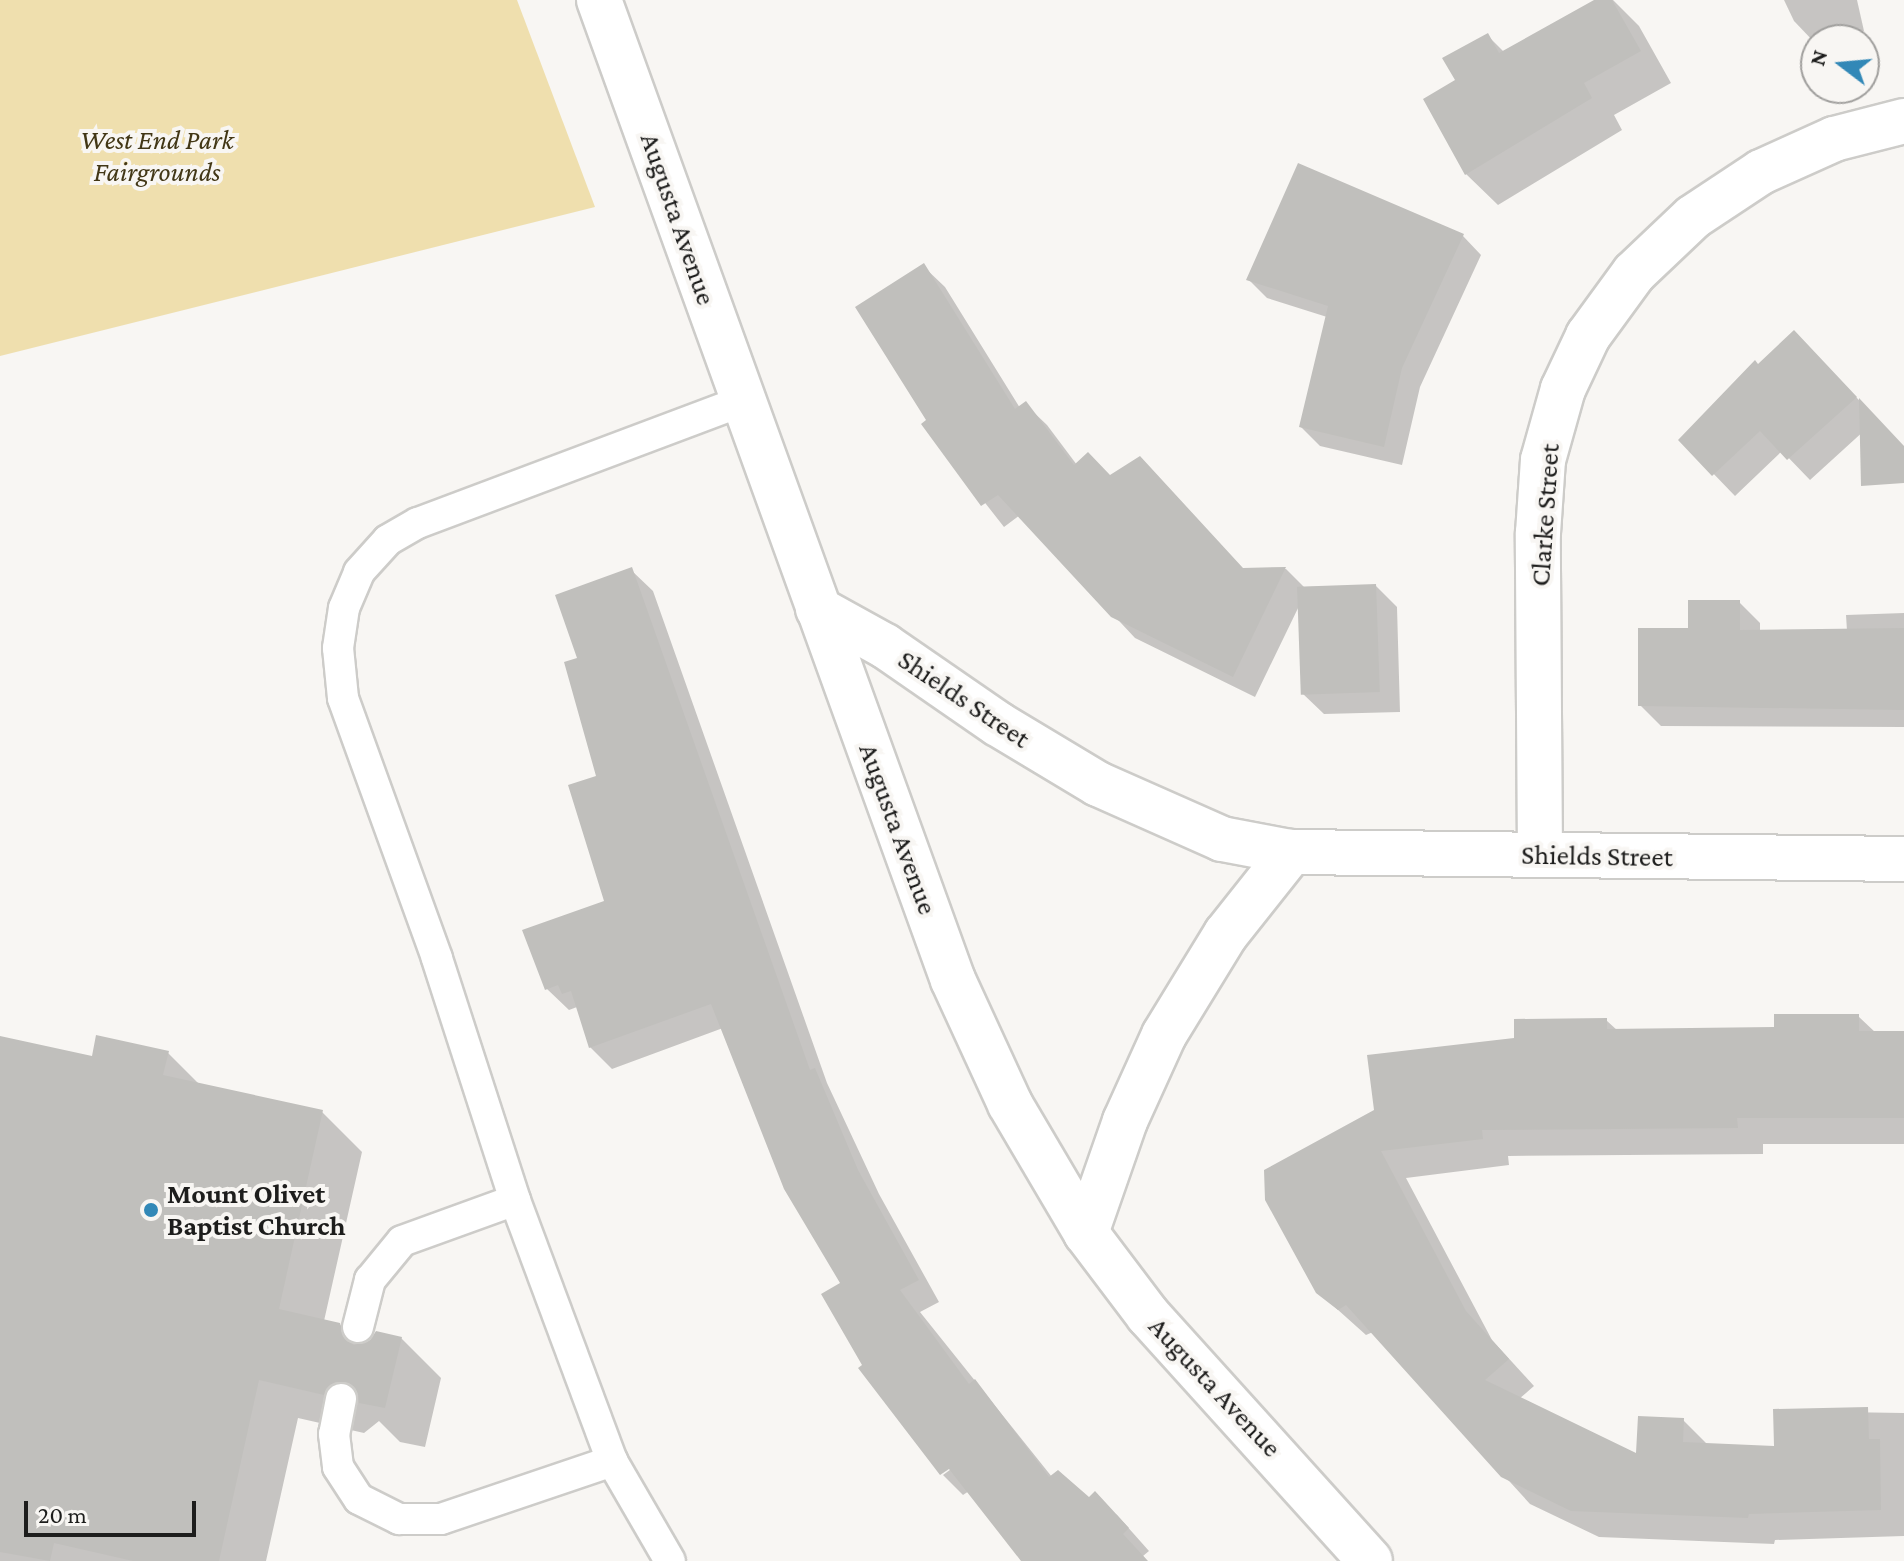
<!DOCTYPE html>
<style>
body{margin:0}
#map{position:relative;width:1904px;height:1561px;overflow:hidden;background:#f8f6f3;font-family:"Crimson Pro",serif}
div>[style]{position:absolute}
.green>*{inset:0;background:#efdfae}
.shadow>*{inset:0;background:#0003}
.building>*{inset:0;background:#c0bfbc;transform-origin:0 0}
.roads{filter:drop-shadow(2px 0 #cdccc9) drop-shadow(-2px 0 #cdccc9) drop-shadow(0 2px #cdccc9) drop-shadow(0 -2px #cdccc9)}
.lane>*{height:30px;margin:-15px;padding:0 15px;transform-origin:15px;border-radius:15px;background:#fff}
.street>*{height:44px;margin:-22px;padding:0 22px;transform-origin:22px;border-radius:22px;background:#fff}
.dots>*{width:22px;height:22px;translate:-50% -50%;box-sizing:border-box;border:4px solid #f8f6f3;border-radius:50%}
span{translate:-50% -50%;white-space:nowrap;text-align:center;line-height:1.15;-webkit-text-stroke:8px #f8f6f3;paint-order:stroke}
.park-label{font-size:28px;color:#423716;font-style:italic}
.street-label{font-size:28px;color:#1d1d1c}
.poi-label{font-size:28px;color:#1d1d1c;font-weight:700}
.left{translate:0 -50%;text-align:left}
.north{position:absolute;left:1800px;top:24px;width:80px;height:80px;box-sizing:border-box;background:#f8f6f3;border:2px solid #a09f9d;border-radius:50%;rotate:286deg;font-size:22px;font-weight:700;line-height:32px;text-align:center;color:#1d1d1c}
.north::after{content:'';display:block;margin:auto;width:28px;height:36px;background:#3288b7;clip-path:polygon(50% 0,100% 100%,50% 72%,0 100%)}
.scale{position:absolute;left:24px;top:1501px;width:172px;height:36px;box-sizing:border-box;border:4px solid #1d1d1c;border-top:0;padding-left:10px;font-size:24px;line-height:28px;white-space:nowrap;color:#1d1d1c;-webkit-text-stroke:6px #f8f6f3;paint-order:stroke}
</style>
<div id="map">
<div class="green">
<i style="clip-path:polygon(0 0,517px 0,595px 207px,0 356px)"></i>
</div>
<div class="shadow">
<i style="clip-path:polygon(1598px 0,1613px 0,1639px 26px,1671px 83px,1614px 115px,1622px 130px,1498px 205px,1466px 174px,1458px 81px,1487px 35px,1504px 52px)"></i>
<i style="clip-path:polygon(1784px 0,1857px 0,1864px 31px,1815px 43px,1794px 21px)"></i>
<i style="clip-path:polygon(1463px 236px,1481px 255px,1420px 387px,1402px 465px,1320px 446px,1301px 427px,1327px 317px,1267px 298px,1248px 279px)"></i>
<i style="clip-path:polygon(923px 266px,945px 287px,1020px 408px,1025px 404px,1047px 425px,1077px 465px,1111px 477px,1244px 570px,1286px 569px,1304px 587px,1376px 586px,1397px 607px,1400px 712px,1324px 714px,1302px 693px,1300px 604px,1255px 697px,1135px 638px,1020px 515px,1004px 527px,924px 425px,929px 421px)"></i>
<i style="clip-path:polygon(1815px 354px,1877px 419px,1810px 480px,1782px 451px,1735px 496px,1681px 440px,1759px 366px)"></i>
<i style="clip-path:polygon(631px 570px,653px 591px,827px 1083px,879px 1194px,939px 1302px,920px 1312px,1052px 1477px,1117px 1515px,1149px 1551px,1143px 1556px,1147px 1561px,1024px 1561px,969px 1491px,963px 1495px,943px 1475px,958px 1464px,864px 1366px,843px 1284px,723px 1028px,612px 1069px,590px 1047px,577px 1007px,569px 1010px,547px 989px,607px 902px,598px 777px,579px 659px)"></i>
<i style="clip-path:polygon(1739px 602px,1760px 623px,1760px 632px,1847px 631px,1846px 615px,1904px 613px,1904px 727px,1661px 726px,1640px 705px,1690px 630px)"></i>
<i style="clip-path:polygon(1858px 1016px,1876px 1033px,1904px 1033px,1904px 1144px,1763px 1144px,1763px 1154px,1508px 1156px,1509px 1165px,1406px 1178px,1492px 1340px,1534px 1386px,1519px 1399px,1638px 1456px,1683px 1420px,1708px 1445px,1776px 1448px,1775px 1411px,1904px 1413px,1904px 1536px,1775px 1540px,1774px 1544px,1599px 1537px,1530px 1504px,1373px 1332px,1366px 1335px,1318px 1292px,1267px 1199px,1516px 1039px,1606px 1020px,1618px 1031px,1776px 1029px)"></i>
<i style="clip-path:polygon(0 1038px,94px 1059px,168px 1053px,200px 1085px,322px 1112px,362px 1152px,324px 1321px,340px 1325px,360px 1345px,401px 1338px,441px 1378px,425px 1447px,400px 1442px,379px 1421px,364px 1433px,298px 1418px,266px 1561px,0 1561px)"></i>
</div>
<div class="building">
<i style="clip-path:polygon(1594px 0,1612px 0,1641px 51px,1584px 83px,1592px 98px,1465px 175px,1423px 99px,1455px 80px,1442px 58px,1488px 33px,1499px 53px)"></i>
<i style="clip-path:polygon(1298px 163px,1464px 234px,1402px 368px,1384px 447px,1299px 427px,1328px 306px,1246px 280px)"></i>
<i style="clip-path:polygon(924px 263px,1015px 409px,1026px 401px,1074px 465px,1088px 452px,1110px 475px,1140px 456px,1243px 568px,1286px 567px,1233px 677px,1111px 617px,998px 495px,981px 506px,921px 424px,926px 420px,855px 307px)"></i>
<i style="clip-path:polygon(1794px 330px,1857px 397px,1787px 460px,1760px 431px,1712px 476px,1678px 440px,1755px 360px,1758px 364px)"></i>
<i style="clip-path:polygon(1859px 398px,1904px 446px,1904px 483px,1861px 486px)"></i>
<i style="clip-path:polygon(632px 567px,810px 1070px,815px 1068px,858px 1170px,919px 1280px,900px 1290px,969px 1384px,975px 1379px,1049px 1477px,1058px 1470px,1089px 1497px,1095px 1491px,1129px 1528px,1123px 1534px,1148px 1561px,1021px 1561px,949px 1469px,940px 1475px,858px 1368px,862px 1365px,821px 1294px,840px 1283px,784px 1189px,711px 1004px,589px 1048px,571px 991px,562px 994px,558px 985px,545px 990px,522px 930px,604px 901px,568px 785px,596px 776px,564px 662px,577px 658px,555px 595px)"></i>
<i style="left:1376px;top:584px;width:108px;height:79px;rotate:88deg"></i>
<i style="clip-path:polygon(1688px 600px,1740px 600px,1740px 630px,1904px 628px,1904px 710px,1638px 706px,1638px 628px,1688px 628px)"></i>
<i style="clip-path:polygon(1774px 1014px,1859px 1014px,1859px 1031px,1904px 1031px,1904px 1118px,1737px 1118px,1738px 1128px,1482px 1130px,1483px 1139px,1381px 1151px,1466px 1311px,1509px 1359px,1485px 1380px,1636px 1453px,1638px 1416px,1684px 1418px,1683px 1442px,1774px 1446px,1773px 1409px,1868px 1407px,1869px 1439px,1880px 1439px,1881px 1510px,1749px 1514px,1748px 1518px,1571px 1511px,1501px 1477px,1346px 1305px,1338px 1310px,1316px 1293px,1265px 1200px,1264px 1170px,1374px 1110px,1367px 1055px,1514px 1038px,1514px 1019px,1607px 1018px,1607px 1029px,1774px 1027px)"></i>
<i style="clip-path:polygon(96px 1035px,169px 1051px,163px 1075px,323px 1110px,279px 1309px,340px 1323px,345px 1339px,354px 1345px,370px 1340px,376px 1331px,402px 1337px,385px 1408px,359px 1403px,358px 1393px,345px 1382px,335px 1382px,324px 1395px,259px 1380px,219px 1561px,133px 1561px,54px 1543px,50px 1561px,0 1552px,0 1036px,92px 1056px)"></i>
</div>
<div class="roads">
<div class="lane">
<i style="left:358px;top:1327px;width:49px;rotate:-75.7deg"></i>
<i style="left:370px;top:1280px;width:50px;rotate:-50.6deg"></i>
<i style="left:402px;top:1241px;width:120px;rotate:-19.9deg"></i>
<i style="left:341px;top:1399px;width:36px;rotate:101deg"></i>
<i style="left:334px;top:1434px;width:33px;rotate:83deg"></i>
<i style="left:338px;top:1467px;width:38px;rotate:57deg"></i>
<i style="left:359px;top:1499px;width:45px;rotate:26.6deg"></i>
<i style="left:399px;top:1519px;width:42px"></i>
<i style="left:441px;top:1519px;width:181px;rotate:-18.7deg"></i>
<i style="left:670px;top:1561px;width:116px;rotate:-120.1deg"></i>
<i style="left:612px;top:1461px;width:278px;rotate:-110.4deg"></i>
<i style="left:515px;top:1200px;width:254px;rotate:-107.9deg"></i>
<i style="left:437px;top:958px;width:276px;rotate:-109.9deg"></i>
<i style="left:343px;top:698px;width:50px;rotate:-95.7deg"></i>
<i style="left:338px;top:648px;width:40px;rotate:-81.5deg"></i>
<i style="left:344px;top:608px;width:39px;rotate:-67deg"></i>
<i style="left:359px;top:572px;width:43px;rotate:-47.8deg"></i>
<i style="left:388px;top:540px;width:34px;rotate:-30deg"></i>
<i style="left:418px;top:523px;width:346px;rotate:-20.6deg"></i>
</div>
<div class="street">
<i style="left:599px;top:0;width:1042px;rotate:70.14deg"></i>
<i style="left:953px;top:980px;width:136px;rotate:65.3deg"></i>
<i style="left:1010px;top:1104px;width:150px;rotate:59.5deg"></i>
<i style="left:1086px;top:1233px;width:103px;rotate:52.9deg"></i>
<i style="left:1148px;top:1315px;width:331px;rotate:47.9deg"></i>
<i style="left:818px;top:609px;width:77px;rotate:28.9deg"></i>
<i style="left:885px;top:646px;width:137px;rotate:34.6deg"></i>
<i style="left:998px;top:724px;width:117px;rotate:31deg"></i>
<i style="left:1098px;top:784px;width:136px;rotate:23.9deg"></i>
<i style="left:1222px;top:839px;width:70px;rotate:10.7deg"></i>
<i style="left:1291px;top:852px;width:613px;rotate:0.65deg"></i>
<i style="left:1540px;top:855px;width:322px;rotate:-90.4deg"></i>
<i style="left:1538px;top:533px;width:73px;rotate:-86.1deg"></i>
<i style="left:1543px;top:460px;width:74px;rotate:-74.3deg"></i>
<i style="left:1563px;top:389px;width:59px;rotate:-64.7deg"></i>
<i style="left:1588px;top:336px;width:78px;rotate:-53.9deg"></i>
<i style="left:1634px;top:273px;width:81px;rotate:-43.5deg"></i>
<i style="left:1693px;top:217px;width:82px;rotate:-33.5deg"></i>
<i style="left:1761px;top:172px;width:80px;rotate:-24.3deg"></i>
<i style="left:1834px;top:139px;width:72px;rotate:-14.4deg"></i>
<i style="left:1086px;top:1233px;width:119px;rotate:-70.8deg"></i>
<i style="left:1125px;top:1121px;width:94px;rotate:-65.6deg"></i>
<i style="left:1164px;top:1035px;width:119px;rotate:-58.5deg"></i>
<i style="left:1226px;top:934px;width:105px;rotate:-51.6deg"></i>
</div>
</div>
<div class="dots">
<i style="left:151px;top:1210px;background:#3288b7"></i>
</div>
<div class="park-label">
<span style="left:157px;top:156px">West End Park<br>Fairgrounds</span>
</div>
<div class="street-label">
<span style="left:678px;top:219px;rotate:71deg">Augusta Avenue</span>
<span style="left:1545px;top:515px;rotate:-86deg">Clarke Street</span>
<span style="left:964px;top:699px;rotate:34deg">Shields Street</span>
<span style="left:898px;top:829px;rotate:70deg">Augusta Avenue</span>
<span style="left:1597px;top:856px;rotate:1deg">Shields Street</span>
<span style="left:1215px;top:1387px;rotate:47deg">Augusta Avenue</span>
</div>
<div class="poi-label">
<span class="left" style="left:167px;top:1210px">Mount Olivet<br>Baptist Church</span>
</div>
<div class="north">N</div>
<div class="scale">20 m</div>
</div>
